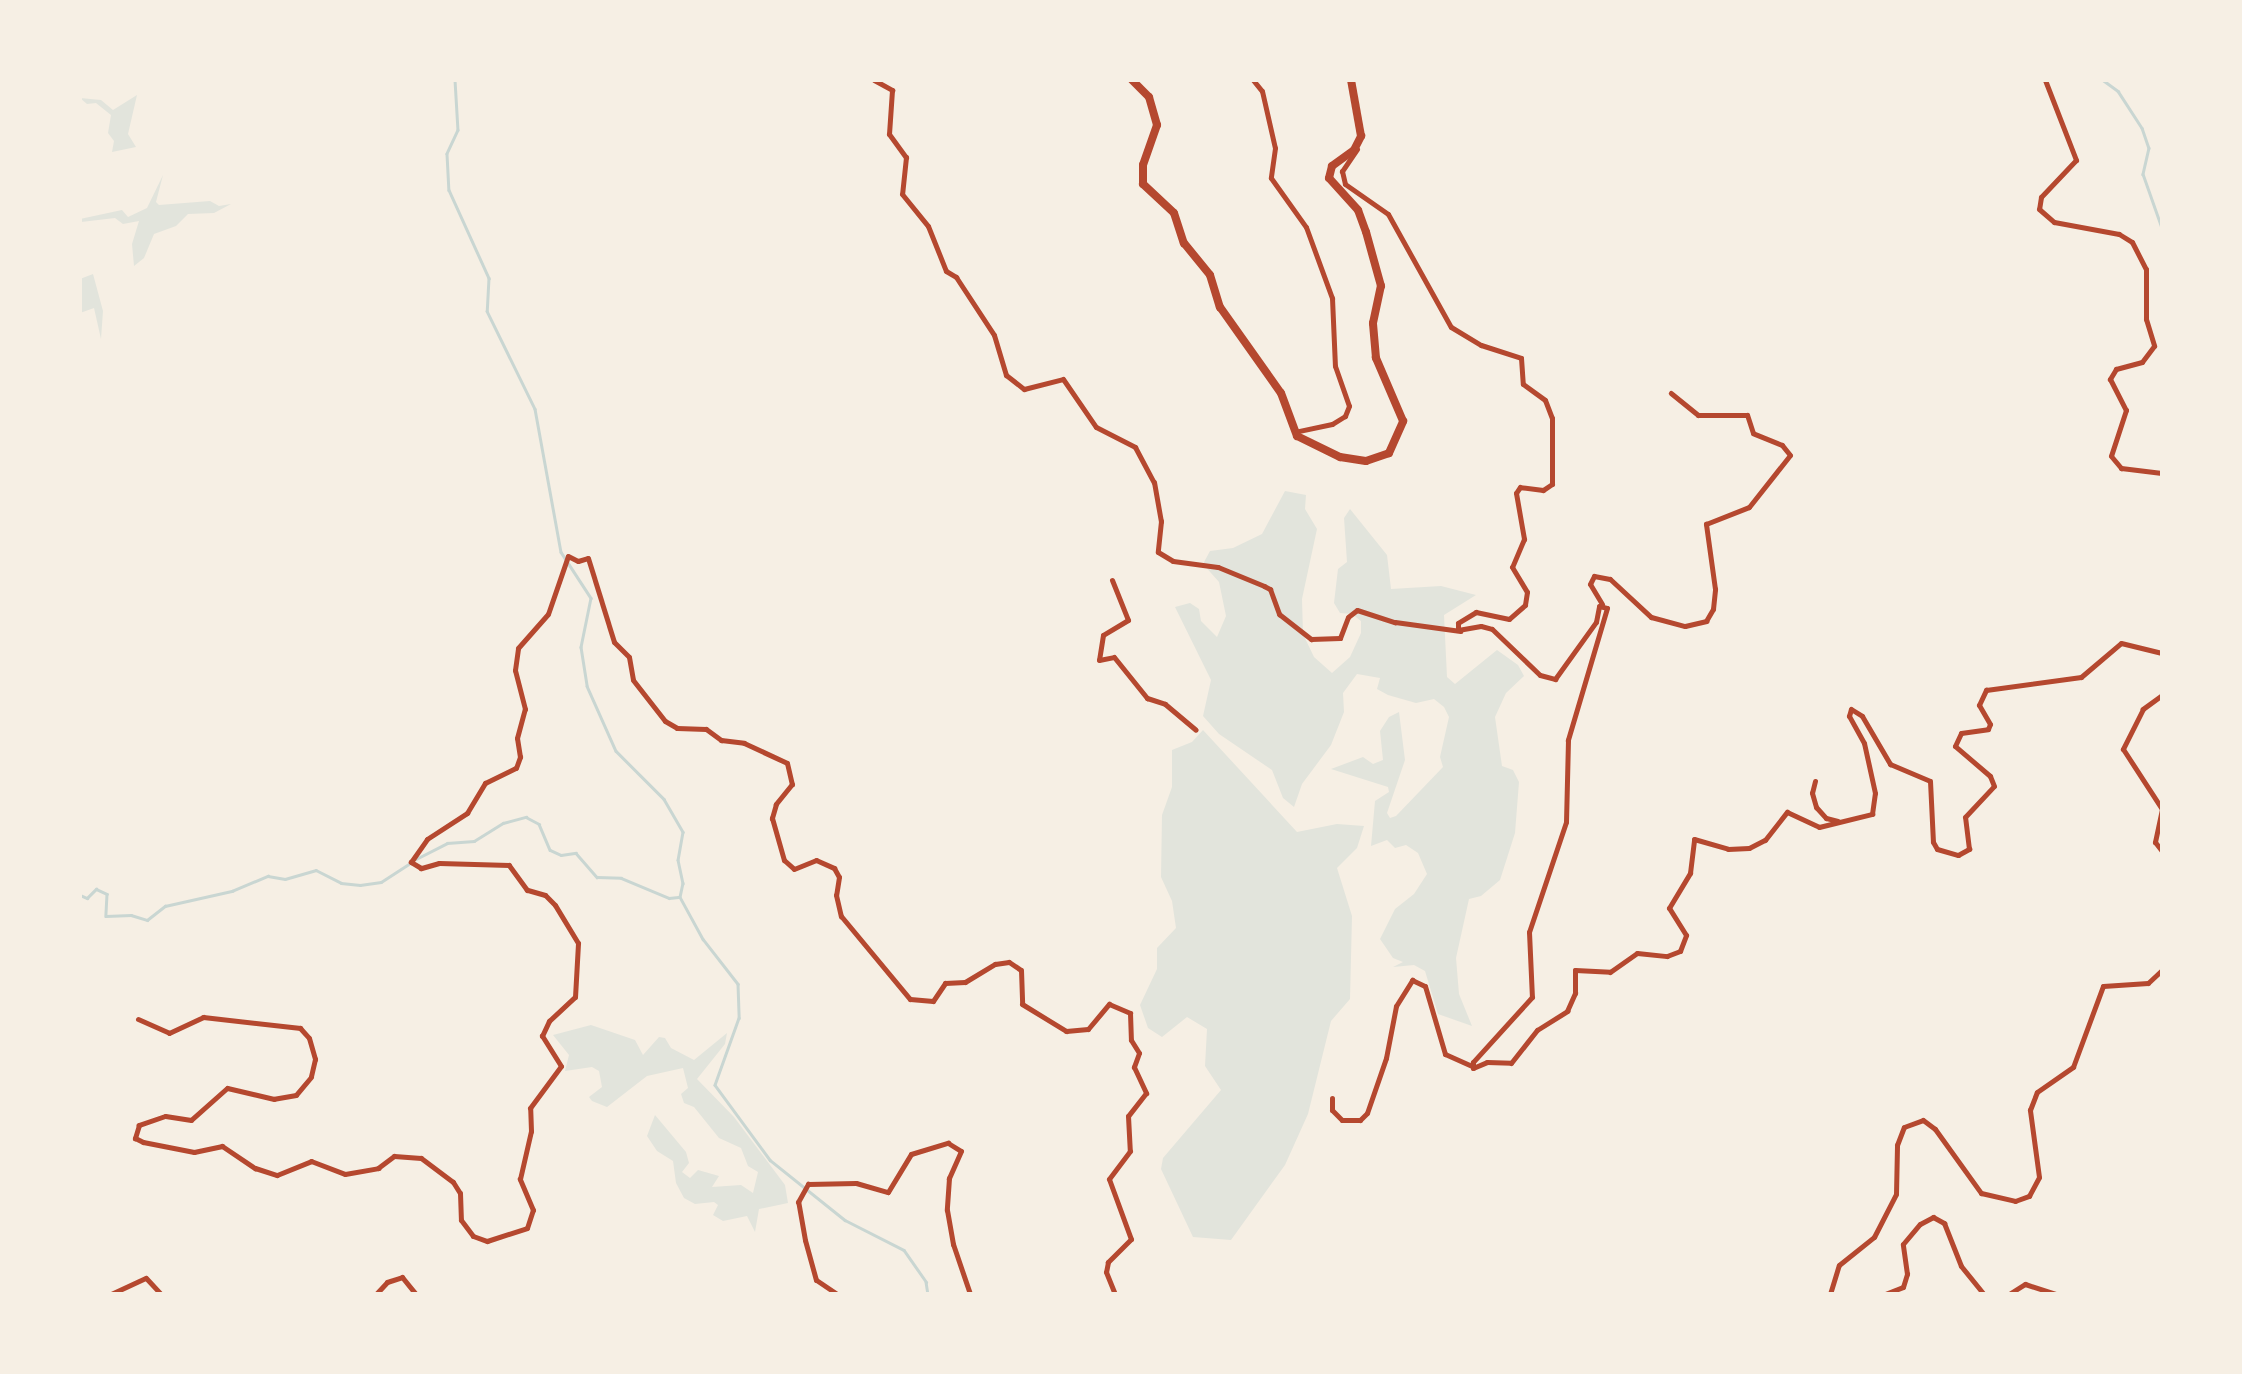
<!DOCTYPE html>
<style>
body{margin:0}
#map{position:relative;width:2242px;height:1374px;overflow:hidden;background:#f6efe4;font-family:"Playfair Display",serif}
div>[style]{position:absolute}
.green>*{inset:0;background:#e2e4dc}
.stream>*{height:2.5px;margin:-1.25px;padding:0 1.25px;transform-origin:1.25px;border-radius:1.25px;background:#c9d6d2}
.minor>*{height:5px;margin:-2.5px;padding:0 2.5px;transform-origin:2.5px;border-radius:2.5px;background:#b5482f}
.tertiary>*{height:5px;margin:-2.5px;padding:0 2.5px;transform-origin:2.5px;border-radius:2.5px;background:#b5482f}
.primary>*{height:8px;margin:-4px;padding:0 4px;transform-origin:4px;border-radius:4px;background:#b5482f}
span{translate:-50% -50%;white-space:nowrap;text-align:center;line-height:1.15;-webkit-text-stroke:10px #f6efe4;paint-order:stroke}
.frame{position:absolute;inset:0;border:82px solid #f6efe4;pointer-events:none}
</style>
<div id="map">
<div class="green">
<i style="clip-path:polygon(137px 95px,128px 134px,136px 147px,112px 152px,114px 141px,108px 133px,111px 115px,96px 103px,87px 104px,80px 98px,101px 100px,113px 110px)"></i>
<i style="clip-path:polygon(163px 175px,156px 202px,159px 205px,210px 201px,219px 206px,231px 204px,214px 213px,188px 214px,176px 226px,154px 234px,144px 258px,134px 266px,132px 244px,139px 221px,123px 224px,115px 218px,81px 222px,80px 219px,122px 210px,128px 217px,147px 208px)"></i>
<i style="clip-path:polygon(93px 274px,103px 311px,101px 339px,94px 308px,80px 313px,80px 279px)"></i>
<i style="clip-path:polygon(1285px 491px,1306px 495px,1305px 509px,1317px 529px,1302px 599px,1303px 634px,1314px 657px,1332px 673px,1350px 657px,1361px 633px,1361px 621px,1352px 614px,1340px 613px,1334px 603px,1338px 569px,1347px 562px,1344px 518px,1350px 509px,1387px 555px,1391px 589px,1441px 586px,1476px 595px,1444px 615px,1447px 677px,1455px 684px,1497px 650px,1518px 665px,1524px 676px,1506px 693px,1495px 717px,1502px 766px,1513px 770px,1519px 782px,1515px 833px,1500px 880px,1481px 896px,1469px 899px,1456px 958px,1459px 994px,1472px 1026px,1438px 1014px,1425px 971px,1414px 965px,1393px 967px,1403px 962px,1393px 958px,1380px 939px,1395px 909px,1414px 894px,1427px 874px,1418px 853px,1406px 845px,1395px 848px,1387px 840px,1371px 846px,1375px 801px,1389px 792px,1388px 787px,1331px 769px,1363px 757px,1373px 764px,1383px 760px,1380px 731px,1389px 717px,1399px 712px,1405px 760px,1387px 813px,1390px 818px,1396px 816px,1443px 767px,1440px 757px,1449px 717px,1444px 707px,1434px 699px,1416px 703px,1388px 695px,1377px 689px,1380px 678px,1357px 674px,1343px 693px,1344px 712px,1331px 745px,1302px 784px,1294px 807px,1283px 798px,1272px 770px,1219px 734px,1203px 716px,1211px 680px,1175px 607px,1190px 603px,1199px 609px,1201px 621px,1217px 637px,1226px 616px,1219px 582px,1203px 564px,1210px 551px,1233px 548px,1262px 534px)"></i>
<i style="clip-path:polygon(1203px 730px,1297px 832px,1337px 824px,1364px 826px,1357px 848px,1337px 868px,1352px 916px,1350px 999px,1331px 1021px,1308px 1114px,1285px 1165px,1231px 1240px,1193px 1237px,1161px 1169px,1163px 1158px,1221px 1090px,1205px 1066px,1207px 1029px,1187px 1017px,1162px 1037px,1148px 1028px,1140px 1005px,1157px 969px,1157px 948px,1176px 928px,1172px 901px,1161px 877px,1162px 815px,1172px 787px,1172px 750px,1192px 742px)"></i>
<i style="clip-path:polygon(591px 1025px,635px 1040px,643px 1055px,659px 1037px,665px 1038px,671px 1048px,694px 1060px,727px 1033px,725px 1044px,697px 1079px,734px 1117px,785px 1185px,788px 1203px,759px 1209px,755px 1232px,747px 1216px,723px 1221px,713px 1215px,718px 1205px,714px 1202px,695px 1204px,684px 1198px,676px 1183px,673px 1161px,657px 1151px,647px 1136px,655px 1115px,686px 1152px,689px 1163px,682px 1172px,690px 1178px,698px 1170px,719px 1176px,712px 1187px,741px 1185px,753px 1193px,758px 1172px,748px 1166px,741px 1148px,719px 1138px,694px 1107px,684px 1103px,681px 1094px,688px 1088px,683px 1068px,647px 1076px,607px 1107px,592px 1101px,589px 1097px,602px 1087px,599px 1071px,592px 1067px,565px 1071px,569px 1055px,553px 1035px)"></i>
</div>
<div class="stream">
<i style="left:455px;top:80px;width:50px;rotate:86.6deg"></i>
<i style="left:458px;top:130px;width:26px;rotate:115deg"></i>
<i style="left:447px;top:154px;width:36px;rotate:87deg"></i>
<i style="left:449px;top:190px;width:97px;rotate:65.6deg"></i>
<i style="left:489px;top:278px;width:33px;rotate:93deg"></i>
<i style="left:487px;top:311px;width:109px;rotate:63.9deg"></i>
<i style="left:535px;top:409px;width:145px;rotate:79.7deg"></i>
<i style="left:561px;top:552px;width:55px;rotate:56.9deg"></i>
<i style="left:591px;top:598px;width:50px;rotate:101.5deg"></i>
<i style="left:581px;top:647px;width:39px;rotate:81deg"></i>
<i style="left:587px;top:686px;width:71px;rotate:66deg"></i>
<i style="left:616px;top:751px;width:68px;rotate:45deg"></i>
<i style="left:664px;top:799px;width:38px;rotate:60deg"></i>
<i style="left:683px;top:832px;width:28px;rotate:100deg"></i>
<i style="left:678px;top:860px;width:24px;rotate:78deg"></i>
<i style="left:683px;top:883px;width:14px;rotate:102deg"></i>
<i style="left:680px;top:897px;width:48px;rotate:61.3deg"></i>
<i style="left:703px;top:939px;width:57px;rotate:52.1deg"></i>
<i style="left:738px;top:984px;width:34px;rotate:88deg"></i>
<i style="left:739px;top:1018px;width:71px;rotate:109.7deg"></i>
<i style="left:715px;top:1085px;width:93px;rotate:53.7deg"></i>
<i style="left:770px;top:1160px;width:96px;rotate:38.7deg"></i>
<i style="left:845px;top:1220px;width:66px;rotate:27deg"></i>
<i style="left:904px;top:1250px;width:39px;rotate:55deg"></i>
<i style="left:926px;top:1282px;width:12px;rotate:81deg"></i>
<i style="left:2103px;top:80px;width:19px;rotate:36deg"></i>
<i style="left:2118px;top:91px;width:44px;rotate:57deg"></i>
<i style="left:2142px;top:128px;width:21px;rotate:71deg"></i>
<i style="left:2149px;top:148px;width:27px;rotate:103deg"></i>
<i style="left:2143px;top:174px;width:57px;rotate:70.6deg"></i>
<i style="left:416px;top:859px;width:35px;rotate:-27deg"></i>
<i style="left:447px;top:843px;width:27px;rotate:-4deg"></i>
<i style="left:474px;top:841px;width:34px;rotate:-32deg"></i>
<i style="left:503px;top:823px;width:24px;rotate:-15deg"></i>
<i style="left:526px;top:817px;width:15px;rotate:28deg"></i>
<i style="left:539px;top:824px;width:28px;rotate:67deg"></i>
<i style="left:550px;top:850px;width:12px;rotate:24deg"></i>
<i style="left:561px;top:855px;width:15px;rotate:-8deg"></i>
<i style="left:576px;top:853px;width:32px;rotate:49deg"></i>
<i style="left:597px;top:877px;width:24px;rotate:2deg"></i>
<i style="left:621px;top:878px;width:52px;rotate:22.6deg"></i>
<i style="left:669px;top:898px;width:9px;rotate:-6deg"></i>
<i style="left:80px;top:895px;width:8px;rotate:23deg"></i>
<i style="left:87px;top:898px;width:13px;rotate:-45deg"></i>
<i style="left:96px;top:889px;width:12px;rotate:24deg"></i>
<i style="left:107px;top:894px;width:22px;rotate:93deg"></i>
<i style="left:106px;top:916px;width:25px;rotate:-2deg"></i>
<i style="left:131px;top:915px;width:17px;rotate:17deg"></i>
<i style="left:147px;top:920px;width:23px;rotate:-38deg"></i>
<i style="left:165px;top:906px;width:69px;rotate:-12.6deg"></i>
<i style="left:232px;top:891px;width:39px;rotate:-23deg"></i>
<i style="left:268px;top:876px;width:17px;rotate:10deg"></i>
<i style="left:285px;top:879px;width:32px;rotate:-16deg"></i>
<i style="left:316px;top:870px;width:28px;rotate:27deg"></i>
<i style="left:341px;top:883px;width:19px;rotate:6deg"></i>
<i style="left:360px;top:885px;width:21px;rotate:-8deg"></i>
<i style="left:381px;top:882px;width:33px;rotate:-33deg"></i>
</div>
<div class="minor">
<i style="left:874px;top:80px;width:21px;rotate:29deg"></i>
<i style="left:892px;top:90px;width:44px;rotate:93.9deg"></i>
<i style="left:889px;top:134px;width:29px;rotate:54deg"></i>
<i style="left:906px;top:157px;width:37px;rotate:96deg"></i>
<i style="left:902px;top:194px;width:41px;rotate:50.9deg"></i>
<i style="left:928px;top:226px;width:48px;rotate:68.2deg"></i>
<i style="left:946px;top:271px;width:12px;rotate:31deg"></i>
<i style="left:956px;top:277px;width:69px;rotate:56.8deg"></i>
<i style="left:994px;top:335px;width:42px;rotate:73.3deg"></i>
<i style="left:1006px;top:375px;width:23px;rotate:38deg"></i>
<i style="left:1024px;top:389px;width:40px;rotate:-14.4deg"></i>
<i style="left:1063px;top:379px;width:58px;rotate:55.5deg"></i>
<i style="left:1096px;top:427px;width:44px;rotate:27.1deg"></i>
<i style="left:1135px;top:447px;width:40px;rotate:62deg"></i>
<i style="left:1154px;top:482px;width:40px;rotate:80deg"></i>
<i style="left:1161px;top:521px;width:31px;rotate:96deg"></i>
<i style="left:1158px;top:552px;width:17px;rotate:31deg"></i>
<i style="left:1173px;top:561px;width:45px;rotate:7.6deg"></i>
<i style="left:1218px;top:567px;width:50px;rotate:22.4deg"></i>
<i style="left:1264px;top:586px;width:7px;rotate:27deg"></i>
<i style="left:1270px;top:589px;width:27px;rotate:70deg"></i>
<i style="left:1279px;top:614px;width:41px;rotate:38deg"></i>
<i style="left:1311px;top:639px;width:29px;rotate:-2deg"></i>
<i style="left:1340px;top:638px;width:22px;rotate:-69deg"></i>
<i style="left:1348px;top:617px;width:11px;rotate:-38deg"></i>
<i style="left:1357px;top:610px;width:40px;rotate:18deg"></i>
<i style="left:1395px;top:622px;width:66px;rotate:7.9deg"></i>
<i style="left:1253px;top:80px;width:14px;rotate:51deg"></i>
<i style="left:1262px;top:91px;width:58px;rotate:77.2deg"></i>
<i style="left:1275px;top:148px;width:30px;rotate:98deg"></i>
<i style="left:1271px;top:178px;width:60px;rotate:54.5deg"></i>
<i style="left:1306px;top:227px;width:76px;rotate:69.9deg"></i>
<i style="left:1332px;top:298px;width:68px;rotate:87.5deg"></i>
<i style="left:1335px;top:366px;width:42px;rotate:70.7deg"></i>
<i style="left:1349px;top:406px;width:11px;rotate:112deg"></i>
<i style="left:1345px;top:416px;width:15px;rotate:148deg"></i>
<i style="left:1332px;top:424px;width:38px;rotate:168deg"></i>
<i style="left:1357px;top:149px;width:27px;rotate:124deg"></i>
<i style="left:1342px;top:171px;width:13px;rotate:77deg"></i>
<i style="left:1345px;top:184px;width:52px;rotate:34.9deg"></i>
<i style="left:1388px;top:214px;width:129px;rotate:60.9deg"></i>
<i style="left:1451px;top:327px;width:35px;rotate:31deg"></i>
<i style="left:1481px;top:345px;width:42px;rotate:18deg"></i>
<i style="left:1521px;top:358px;width:26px;rotate:86deg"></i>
<i style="left:1523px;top:384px;width:27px;rotate:36deg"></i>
<i style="left:1545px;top:400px;width:19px;rotate:69deg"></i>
<i style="left:1552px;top:418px;width:66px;rotate:90deg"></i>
<i style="left:1552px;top:484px;width:11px;rotate:146deg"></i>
<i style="left:1543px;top:490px;width:23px;rotate:-173deg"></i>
<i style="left:1520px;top:487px;width:7px;rotate:124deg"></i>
<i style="left:1516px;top:493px;width:47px;rotate:80.1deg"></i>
<i style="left:1524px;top:539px;width:30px;rotate:113deg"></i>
<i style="left:1512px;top:567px;width:29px;rotate:59deg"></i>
<i style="left:1527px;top:592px;width:13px;rotate:99deg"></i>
<i style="left:1525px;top:605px;width:21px;rotate:139deg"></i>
<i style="left:1509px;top:619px;width:34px;rotate:-168deg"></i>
<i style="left:1476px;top:612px;width:21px;rotate:149deg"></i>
<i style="left:1458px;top:623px;width:7px;rotate:90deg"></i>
<i style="left:1458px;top:630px;width:23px;rotate:-10deg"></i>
<i style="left:1481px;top:626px;width:11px;rotate:15deg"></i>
<i style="left:1492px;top:629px;width:66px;rotate:43.8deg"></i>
<i style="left:1540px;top:675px;width:16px;rotate:15deg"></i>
<i style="left:1555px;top:679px;width:70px;rotate:-54.3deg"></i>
<i style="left:1596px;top:622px;width:16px;rotate:-79deg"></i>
<i style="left:1599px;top:606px;width:8px;rotate:14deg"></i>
<i style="left:1607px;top:608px;width:138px;rotate:106.5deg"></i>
<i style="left:1568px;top:740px;width:82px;rotate:91.4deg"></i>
<i style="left:1566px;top:822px;width:116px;rotate:108.6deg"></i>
<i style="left:1529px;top:932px;width:65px;rotate:87.4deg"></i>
<i style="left:1532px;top:997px;width:88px;rotate:132.2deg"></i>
<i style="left:1473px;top:1062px;width:6px;rotate:90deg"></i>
<i style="left:1473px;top:1068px;width:15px;rotate:-23deg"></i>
<i style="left:1487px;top:1062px;width:24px;rotate:2deg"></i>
<i style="left:1511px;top:1063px;width:42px;rotate:-51.8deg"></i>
<i style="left:1537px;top:1030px;width:36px;rotate:-32deg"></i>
<i style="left:1567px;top:1011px;width:20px;rotate:-66deg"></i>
<i style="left:1575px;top:993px;width:23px;rotate:-90deg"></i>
<i style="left:1575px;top:970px;width:35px;rotate:3deg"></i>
<i style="left:1610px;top:972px;width:33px;rotate:-35deg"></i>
<i style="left:1637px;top:953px;width:30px;rotate:6deg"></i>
<i style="left:1667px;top:956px;width:14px;rotate:-21deg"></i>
<i style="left:1680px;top:951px;width:17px;rotate:-69deg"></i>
<i style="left:1686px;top:935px;width:32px;rotate:-122deg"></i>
<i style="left:1669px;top:908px;width:41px;rotate:-59deg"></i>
<i style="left:1690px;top:873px;width:34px;rotate:-83deg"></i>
<i style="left:1694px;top:839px;width:35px;rotate:16deg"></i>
<i style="left:1728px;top:849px;width:21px;rotate:-3deg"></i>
<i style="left:1749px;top:848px;width:18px;rotate:-27deg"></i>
<i style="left:1765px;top:840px;width:36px;rotate:-52deg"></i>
<i style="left:1787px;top:812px;width:35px;rotate:25deg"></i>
<i style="left:1819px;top:827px;width:55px;rotate:-13.8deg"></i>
<i style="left:1872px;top:814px;width:21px;rotate:-82deg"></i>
<i style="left:1875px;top:793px;width:51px;rotate:-102.4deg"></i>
<i style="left:1864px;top:743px;width:31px;rotate:-119deg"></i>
<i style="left:1849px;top:716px;width:7px;rotate:-74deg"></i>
<i style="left:1851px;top:709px;width:13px;rotate:32deg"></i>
<i style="left:1862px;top:716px;width:56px;rotate:59.7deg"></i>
<i style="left:1890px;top:764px;width:43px;rotate:23deg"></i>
<i style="left:1930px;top:781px;width:61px;rotate:87.2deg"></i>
<i style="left:1933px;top:842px;width:8px;rotate:60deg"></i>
<i style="left:1937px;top:849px;width:22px;rotate:16deg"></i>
<i style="left:1958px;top:855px;width:13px;rotate:-29deg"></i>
<i style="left:1969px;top:849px;width:32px;rotate:-97deg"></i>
<i style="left:1965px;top:817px;width:42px;rotate:-46.9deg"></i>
<i style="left:1994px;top:786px;width:11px;rotate:-112deg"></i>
<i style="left:1990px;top:776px;width:46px;rotate:-139.4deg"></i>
<i style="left:1955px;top:746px;width:14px;rotate:-65deg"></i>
<i style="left:1961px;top:733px;width:27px;rotate:-8deg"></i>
<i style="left:1988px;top:729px;width:5px;rotate:-68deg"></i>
<i style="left:1990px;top:724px;width:22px;rotate:-120deg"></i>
<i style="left:1979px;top:705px;width:17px;rotate:-65deg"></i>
<i style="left:1986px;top:690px;width:96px;rotate:-7.8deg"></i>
<i style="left:2081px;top:677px;width:52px;rotate:-40.4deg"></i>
<i style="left:2121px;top:643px;width:42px;rotate:13.7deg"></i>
<i style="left:1112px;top:580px;width:43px;rotate:68.2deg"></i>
<i style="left:1128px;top:620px;width:29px;rotate:149deg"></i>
<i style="left:1103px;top:635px;width:25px;rotate:99deg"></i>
<i style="left:1099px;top:660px;width:15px;rotate:-11deg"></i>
<i style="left:1114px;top:657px;width:53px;rotate:51.2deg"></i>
<i style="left:1147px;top:698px;width:19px;rotate:18deg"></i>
<i style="left:1165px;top:704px;width:40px;rotate:40deg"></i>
<i style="left:1602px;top:604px;width:23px;rotate:-121deg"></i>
<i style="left:1590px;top:584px;width:9px;rotate:-63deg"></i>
<i style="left:1594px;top:576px;width:16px;rotate:11deg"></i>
<i style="left:1610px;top:579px;width:56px;rotate:42.8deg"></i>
<i style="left:1651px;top:617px;width:35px;rotate:15deg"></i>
<i style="left:1685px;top:626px;width:22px;rotate:-13deg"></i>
<i style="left:1706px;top:621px;width:14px;rotate:-60deg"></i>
<i style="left:1713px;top:609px;width:20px;rotate:-84deg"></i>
<i style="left:1715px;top:589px;width:66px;rotate:-97.9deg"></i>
<i style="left:1706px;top:524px;width:46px;rotate:-21.6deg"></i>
<i style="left:1749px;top:507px;width:66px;rotate:-51.7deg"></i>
<i style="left:1790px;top:455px;width:13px;rotate:-129deg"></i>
<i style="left:1782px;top:445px;width:31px;rotate:-158deg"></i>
<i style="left:1753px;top:433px;width:19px;rotate:-108deg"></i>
<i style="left:1747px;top:415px;width:49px;rotate:180deg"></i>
<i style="left:1698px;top:415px;width:35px;rotate:-141deg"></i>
<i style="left:1815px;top:781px;width:12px;rotate:104deg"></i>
<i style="left:1812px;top:793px;width:15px;rotate:74deg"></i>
<i style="left:1816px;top:807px;width:15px;rotate:48deg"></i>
<i style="left:1826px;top:818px;width:12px;rotate:14deg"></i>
<i style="left:138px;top:1019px;width:34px;rotate:24deg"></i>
<i style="left:169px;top:1033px;width:38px;rotate:-25deg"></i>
<i style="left:203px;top:1017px;width:98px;rotate:6.5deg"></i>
<i style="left:300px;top:1028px;width:13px;rotate:48deg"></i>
<i style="left:309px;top:1038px;width:22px;rotate:74deg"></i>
<i style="left:315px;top:1059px;width:18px;rotate:103deg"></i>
<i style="left:311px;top:1077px;width:23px;rotate:130deg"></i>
<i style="left:296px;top:1095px;width:22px;rotate:170deg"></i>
<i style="left:274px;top:1099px;width:48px;rotate:-166.8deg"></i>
<i style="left:227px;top:1088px;width:48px;rotate:138.4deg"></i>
<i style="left:191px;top:1120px;width:26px;rotate:-171deg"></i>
<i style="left:165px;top:1116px;width:28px;rotate:161deg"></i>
<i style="left:139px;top:1125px;width:14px;rotate:107deg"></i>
<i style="left:135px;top:1138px;width:9px;rotate:27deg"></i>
<i style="left:143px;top:1142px;width:52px;rotate:11.1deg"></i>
<i style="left:194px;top:1152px;width:29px;rotate:-12deg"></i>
<i style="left:222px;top:1146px;width:40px;rotate:34deg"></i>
<i style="left:255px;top:1168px;width:23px;rotate:18deg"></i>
<i style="left:277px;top:1175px;width:37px;rotate:-22deg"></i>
<i style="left:311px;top:1161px;width:36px;rotate:21deg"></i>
<i style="left:345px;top:1174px;width:34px;rotate:-10deg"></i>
<i style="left:378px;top:1168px;width:20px;rotate:-37deg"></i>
<i style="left:394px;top:1156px;width:27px;rotate:4deg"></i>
<i style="left:421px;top:1158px;width:40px;rotate:37deg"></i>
<i style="left:453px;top:1182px;width:13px;rotate:58deg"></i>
<i style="left:460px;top:1193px;width:27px;rotate:88deg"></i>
<i style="left:461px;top:1220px;width:20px;rotate:53deg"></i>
<i style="left:473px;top:1236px;width:15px;rotate:20deg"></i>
<i style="left:487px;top:1241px;width:42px;rotate:-18deg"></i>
<i style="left:527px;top:1228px;width:19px;rotate:-72deg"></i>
<i style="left:533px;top:1210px;width:34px;rotate:-113deg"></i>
<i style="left:520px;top:1179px;width:49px;rotate:-77.1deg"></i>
<i style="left:531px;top:1131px;width:23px;rotate:-92deg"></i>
<i style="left:530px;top:1108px;width:52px;rotate:-53.6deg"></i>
<i style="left:561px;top:1066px;width:36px;rotate:-122deg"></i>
<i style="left:542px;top:1036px;width:17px;rotate:-65deg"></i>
<i style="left:549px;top:1021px;width:35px;rotate:-43deg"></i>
<i style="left:575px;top:997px;width:54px;rotate:-86.8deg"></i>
<i style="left:578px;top:943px;width:44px;rotate:-121.2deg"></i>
<i style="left:555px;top:905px;width:14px;rotate:-135deg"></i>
<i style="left:545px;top:895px;width:19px;rotate:-164deg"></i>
<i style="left:527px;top:890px;width:31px;rotate:-126deg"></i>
<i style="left:509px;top:865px;width:70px;rotate:-178.4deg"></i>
<i style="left:439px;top:863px;width:19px;rotate:164deg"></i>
<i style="left:421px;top:868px;width:12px;rotate:-149deg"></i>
<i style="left:411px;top:862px;width:28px;rotate:-55deg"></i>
<i style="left:427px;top:839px;width:48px;rotate:-33deg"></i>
<i style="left:467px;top:813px;width:35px;rotate:-59deg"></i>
<i style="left:485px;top:783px;width:34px;rotate:-26deg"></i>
<i style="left:516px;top:768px;width:12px;rotate:-70deg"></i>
<i style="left:520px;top:757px;width:19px;rotate:-99deg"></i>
<i style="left:517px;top:738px;width:30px;rotate:-75deg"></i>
<i style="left:525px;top:709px;width:40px;rotate:-104.4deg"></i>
<i style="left:515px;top:670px;width:22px;rotate:-82deg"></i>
<i style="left:518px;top:648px;width:45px;rotate:-48.6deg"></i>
<i style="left:548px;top:614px;width:61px;rotate:-71deg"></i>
<i style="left:568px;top:556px;width:11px;rotate:27deg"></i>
<i style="left:578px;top:561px;width:10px;rotate:-17deg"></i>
<i style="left:588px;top:558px;width:88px;rotate:72.8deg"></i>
<i style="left:614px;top:642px;width:21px;rotate:45deg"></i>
<i style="left:629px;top:657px;width:23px;rotate:80deg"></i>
<i style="left:633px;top:680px;width:52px;rotate:52deg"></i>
<i style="left:665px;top:721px;width:14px;rotate:30deg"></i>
<i style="left:677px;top:728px;width:29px;rotate:2deg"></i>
<i style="left:706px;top:729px;width:19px;rotate:36deg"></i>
<i style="left:721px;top:740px;width:23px;rotate:7deg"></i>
<i style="left:744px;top:743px;width:47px;rotate:24.9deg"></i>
<i style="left:787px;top:763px;width:22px;rotate:77deg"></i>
<i style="left:792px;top:784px;width:26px;rotate:129deg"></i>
<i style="left:776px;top:804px;width:15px;rotate:106deg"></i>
<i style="left:772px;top:818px;width:44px;rotate:74.1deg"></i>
<i style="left:784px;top:860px;width:13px;rotate:42deg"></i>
<i style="left:794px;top:869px;width:24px;rotate:-22deg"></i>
<i style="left:816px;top:860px;width:20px;rotate:24deg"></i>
<i style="left:834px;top:868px;width:10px;rotate:61deg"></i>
<i style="left:839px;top:877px;width:18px;rotate:99deg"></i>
<i style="left:836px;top:895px;width:22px;rotate:77deg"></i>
<i style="left:841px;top:916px;width:108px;rotate:50.3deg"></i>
<i style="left:910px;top:999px;width:23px;rotate:5deg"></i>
<i style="left:933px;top:1001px;width:22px;rotate:-56deg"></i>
<i style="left:945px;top:983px;width:20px;rotate:-3deg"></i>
<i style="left:965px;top:982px;width:35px;rotate:-31deg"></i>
<i style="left:995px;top:964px;width:14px;rotate:-8deg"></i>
<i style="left:1009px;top:962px;width:14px;rotate:34deg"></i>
<i style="left:1021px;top:970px;width:34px;rotate:88deg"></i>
<i style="left:1022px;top:1004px;width:52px;rotate:31.5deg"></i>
<i style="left:1066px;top:1031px;width:22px;rotate:-5deg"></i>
<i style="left:1088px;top:1029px;width:33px;rotate:-50deg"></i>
<i style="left:1109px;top:1004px;width:23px;rotate:23deg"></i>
<i style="left:1130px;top:1013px;width:27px;rotate:88deg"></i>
<i style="left:1131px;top:1040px;width:15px;rotate:58deg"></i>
<i style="left:1139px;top:1053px;width:15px;rotate:110deg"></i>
<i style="left:1134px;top:1067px;width:29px;rotate:65deg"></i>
<i style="left:1146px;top:1093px;width:29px;rotate:128deg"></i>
<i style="left:1128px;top:1116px;width:35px;rotate:87deg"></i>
<i style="left:1130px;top:1151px;width:35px;rotate:127deg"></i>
<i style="left:1109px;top:1179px;width:64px;rotate:69.9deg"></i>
<i style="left:1131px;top:1239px;width:33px;rotate:135deg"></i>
<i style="left:1108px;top:1262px;width:10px;rotate:101deg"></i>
<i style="left:1106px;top:1272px;width:24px;rotate:68deg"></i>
<i style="left:1332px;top:1098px;width:12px;rotate:90deg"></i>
<i style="left:1332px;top:1110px;width:14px;rotate:45deg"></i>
<i style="left:1342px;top:1120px;width:18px"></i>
<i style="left:1360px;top:1120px;width:10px;rotate:-45deg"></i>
<i style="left:1367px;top:1113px;width:58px;rotate:-70.9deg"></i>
<i style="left:1386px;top:1058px;width:53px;rotate:-79.1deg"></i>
<i style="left:1396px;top:1006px;width:31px;rotate:-58deg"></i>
<i style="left:1412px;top:980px;width:14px;rotate:25deg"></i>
<i style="left:1425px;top:986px;width:71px;rotate:73.6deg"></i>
<i style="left:1445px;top:1054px;width:30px;rotate:24deg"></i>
<i style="left:111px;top:1294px;width:38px;rotate:-25deg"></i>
<i style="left:146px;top:1278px;width:22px;rotate:47deg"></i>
<i style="left:376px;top:1294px;width:16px;rotate:-47deg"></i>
<i style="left:387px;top:1282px;width:16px;rotate:-18deg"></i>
<i style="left:402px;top:1277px;width:22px;rotate:51deg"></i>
<i style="left:837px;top:1294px;width:25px;rotate:-146deg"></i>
<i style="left:816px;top:1280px;width:41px;rotate:-105.4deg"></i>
<i style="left:805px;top:1240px;width:39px;rotate:-100deg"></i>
<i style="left:798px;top:1202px;width:21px;rotate:-61deg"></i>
<i style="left:808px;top:1184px;width:48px;rotate:-1.2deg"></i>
<i style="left:856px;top:1183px;width:33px;rotate:16deg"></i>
<i style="left:888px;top:1192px;width:44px;rotate:-58.8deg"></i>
<i style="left:911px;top:1154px;width:39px;rotate:-17deg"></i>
<i style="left:948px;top:1143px;width:15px;rotate:32deg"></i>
<i style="left:961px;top:1151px;width:30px;rotate:114deg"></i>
<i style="left:949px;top:1178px;width:32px;rotate:94deg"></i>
<i style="left:947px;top:1210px;width:35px;rotate:80deg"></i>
<i style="left:953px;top:1244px;width:53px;rotate:71.2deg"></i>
<i style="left:1885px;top:1294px;width:19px;rotate:-21deg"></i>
<i style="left:1903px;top:1287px;width:14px;rotate:-73deg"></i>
<i style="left:1907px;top:1274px;width:30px;rotate:-98deg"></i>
<i style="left:1903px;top:1244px;width:26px;rotate:-50deg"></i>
<i style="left:1920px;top:1224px;width:15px;rotate:-28deg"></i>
<i style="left:1933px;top:1217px;width:13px;rotate:29deg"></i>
<i style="left:1944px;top:1223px;width:46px;rotate:68.4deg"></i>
<i style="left:1961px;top:1266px;width:36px;rotate:51deg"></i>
<i style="left:2009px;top:1294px;width:19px;rotate:-32deg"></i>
<i style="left:2025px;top:1284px;width:32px;rotate:18deg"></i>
</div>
<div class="tertiary">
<i style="left:2045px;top:80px;width:86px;rotate:68.8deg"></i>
<i style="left:2076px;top:160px;width:51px;rotate:133.4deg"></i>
<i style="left:2041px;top:197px;width:12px;rotate:99deg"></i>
<i style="left:2039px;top:209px;width:20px;rotate:41deg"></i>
<i style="left:2054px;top:222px;width:66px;rotate:10.5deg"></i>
<i style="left:2119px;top:234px;width:15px;rotate:32deg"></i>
<i style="left:2132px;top:242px;width:30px;rotate:63deg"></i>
<i style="left:2146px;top:269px;width:50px;rotate:90deg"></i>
<i style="left:2146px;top:319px;width:28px;rotate:73deg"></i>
<i style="left:2154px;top:346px;width:20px;rotate:127deg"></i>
<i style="left:2142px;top:362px;width:27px;rotate:165deg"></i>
<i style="left:2116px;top:369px;width:12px;rotate:121deg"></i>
<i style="left:2110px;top:379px;width:35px;rotate:63deg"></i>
<i style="left:2126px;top:410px;width:48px;rotate:108.1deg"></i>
<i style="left:2111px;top:456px;width:16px;rotate:50deg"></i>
<i style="left:2121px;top:468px;width:41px;rotate:7deg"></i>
<i style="left:2162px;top:695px;width:24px;rotate:144deg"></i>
<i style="left:2143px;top:709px;width:45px;rotate:116.6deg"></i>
<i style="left:2123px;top:749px;width:72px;rotate:57deg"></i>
<i style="left:2162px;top:809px;width:34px;rotate:102deg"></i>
<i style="left:2155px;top:842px;width:11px;rotate:52deg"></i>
<i style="left:1830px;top:1294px;width:30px;rotate:-73deg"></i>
<i style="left:1839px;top:1265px;width:45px;rotate:-38.7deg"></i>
<i style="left:1874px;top:1237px;width:48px;rotate:-62.9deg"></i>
<i style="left:1896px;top:1194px;width:49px;rotate:-88.8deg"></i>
<i style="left:1897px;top:1145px;width:19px;rotate:-69deg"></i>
<i style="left:1904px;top:1127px;width:20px;rotate:-20deg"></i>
<i style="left:1923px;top:1120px;width:15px;rotate:37deg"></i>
<i style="left:1935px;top:1129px;width:79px;rotate:54.3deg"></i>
<i style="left:1981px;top:1193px;width:35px;rotate:13deg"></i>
<i style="left:2015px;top:1201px;width:15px;rotate:-20deg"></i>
<i style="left:2029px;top:1196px;width:21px;rotate:-62deg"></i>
<i style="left:2039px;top:1177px;width:68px;rotate:-97.7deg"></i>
<i style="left:2030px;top:1110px;width:19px;rotate:-69deg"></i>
<i style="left:2037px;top:1092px;width:44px;rotate:-34.8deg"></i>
<i style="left:2073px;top:1067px;width:86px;rotate:-69.7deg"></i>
<i style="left:2103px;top:986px;width:45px;rotate:-3.8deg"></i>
<i style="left:2148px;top:983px;width:19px;rotate:-43deg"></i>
</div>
<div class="primary">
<i style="left:1132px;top:80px;width:24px;rotate:45deg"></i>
<i style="left:1149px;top:97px;width:29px;rotate:74deg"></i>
<i style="left:1157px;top:125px;width:42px;rotate:109.3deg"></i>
<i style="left:1143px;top:165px;width:19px;rotate:90deg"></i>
<i style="left:1143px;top:184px;width:42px;rotate:43.1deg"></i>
<i style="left:1174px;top:213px;width:32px;rotate:72deg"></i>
<i style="left:1184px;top:243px;width:41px;rotate:50.9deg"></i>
<i style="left:1210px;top:275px;width:34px;rotate:73deg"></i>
<i style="left:1220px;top:307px;width:105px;rotate:54.7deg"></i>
<i style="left:1281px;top:393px;width:46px;rotate:69.6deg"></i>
<i style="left:1297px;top:436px;width:48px;rotate:26deg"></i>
<i style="left:1340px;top:457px;width:26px;rotate:9deg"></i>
<i style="left:1366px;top:461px;width:24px;rotate:-19deg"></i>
<i style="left:1389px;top:453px;width:35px;rotate:-66deg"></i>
<i style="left:1403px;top:421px;width:69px;rotate:-113.2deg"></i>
<i style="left:1376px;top:358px;width:35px;rotate:-95deg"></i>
<i style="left:1373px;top:323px;width:38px;rotate:-78deg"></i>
<i style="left:1381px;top:286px;width:56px;rotate:-105.5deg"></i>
<i style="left:1366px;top:232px;width:23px;rotate:-110deg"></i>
<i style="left:1358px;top:210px;width:43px;rotate:-132.2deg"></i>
<i style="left:1329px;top:178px;width:12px;rotate:-76deg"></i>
<i style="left:1332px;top:166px;width:27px;rotate:-36deg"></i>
<i style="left:1354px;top:150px;width:16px;rotate:-63deg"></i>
<i style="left:1361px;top:136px;width:57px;rotate:-100.1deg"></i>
</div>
<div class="frame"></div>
</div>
